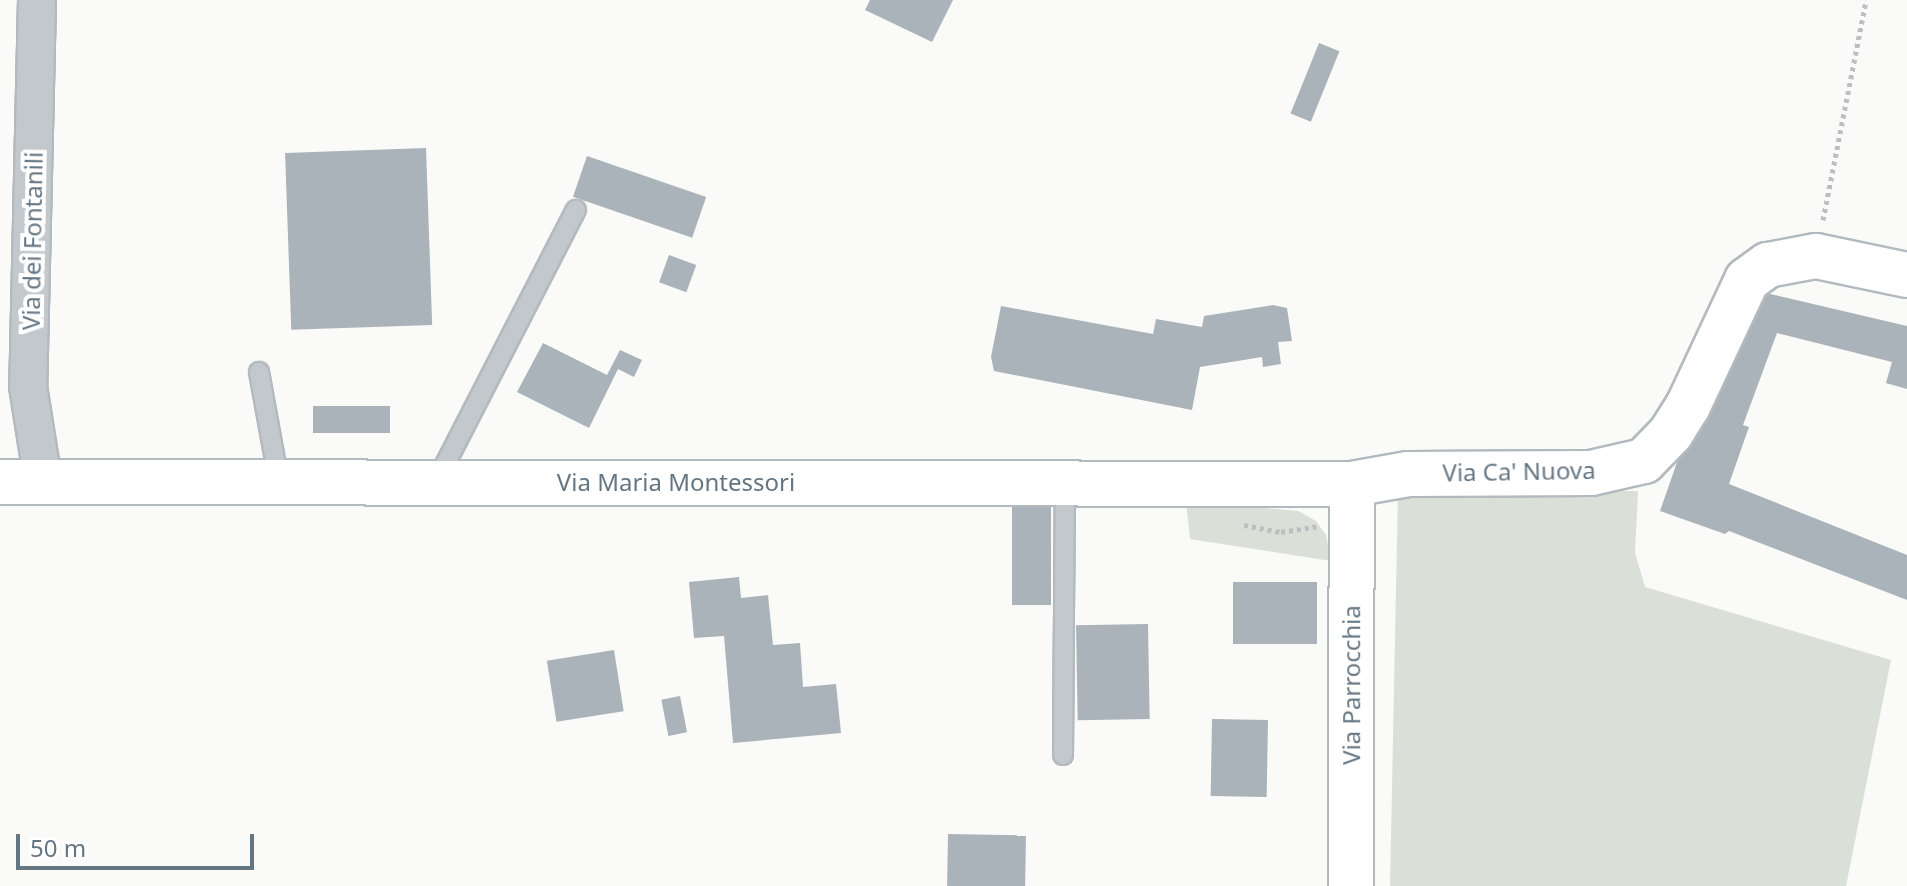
<!DOCTYPE html>
<style>
body{margin:0}
#map{position:relative;width:1907px;height:886px;overflow:hidden;background:#fafaf8;font-family:"Noto Sans",sans-serif}
div>[style]{position:absolute}
.green>*{inset:0;background:#dadfd7}
.building>*{inset:0;background:#aab3b9;transform-origin:0 0}
.path>*{height:5px;margin-top:-2.5px;transform-origin:0;background:repeating-linear-gradient(90deg,#bbbfc2 0 4px,transparent 0 8px)}
.roads{filter:drop-shadow(2px 0 #b3babf) drop-shadow(-2px 0 #b3babf) drop-shadow(0 2px #b3babf) drop-shadow(0 -2px #b3babf)}
.lane>*{height:18px;margin:-9px;padding:0 9px;transform-origin:9px;border-radius:9px;background:#c3c8cc}
.street>*{height:36px;margin:-18px;padding:0 18px;transform-origin:18px;border-radius:18px;background:#c3c8cc}
.secondary>*{height:44px;margin:-22px;padding:0 22px;transform-origin:22px;border-radius:22px;background:#fff}
span{translate:-50% -50%;white-space:nowrap;text-align:center;line-height:1.15;-webkit-text-stroke:8px #fff;paint-order:stroke}
.street-label{font-size:24px;color:#657683}
.scale{position:absolute;left:16px;top:834px;width:238px;height:36px;box-sizing:border-box;border:4px solid #657683;border-top:0;padding-left:10px;font-size:24px;line-height:28px;white-space:nowrap;color:#657683;-webkit-text-stroke:6px #fff;paint-order:stroke}
</style>
<div id="map">
<div class="green">
<i style="clip-path:polygon(1638px 491px,1635px 553px,1645px 587px,1891px 660px,1846px 886px,1390px 886px,1398px 492px)"></i>
<i style="clip-path:polygon(1186px 501px,1298px 511px,1316px 521px,1326px 535px,1331px 561px,1190px 539px)"></i>
</div>
<div class="building">
<i style="clip-path:polygon(870px 0,953px 0,932px 42px,865px 10px)"></i>
<i style="left:1319px;top:43px;width:22px;height:76px;rotate:22deg"></i>
<i style="left:426px;top:148px;width:177px;height:141px;rotate:88deg"></i>
<i style="left:587px;top:156px;width:126px;height:43px;rotate:19deg"></i>
<i style="left:669px;top:255px;width:29px;height:29px;rotate:20deg"></i>
<i style="clip-path:polygon(1753px 290px,1907px 326px,1907px 389px,1886px 383px,1892px 362px,1777px 333px,1743px 425px,1749px 427px,1729px 484px,1907px 555px,1907px 600px,1729px 531px,1725px 534px,1660px 511px,1696px 408px)"></i>
<i style="clip-path:polygon(1273px 305px,1287px 308px,1292px 341px,1278px 342px,1281px 364px,1263px 367px,1262px 357px,1200px 367px,1192px 410px,994px 371px,991px 357px,1001px 306px,1153px 334px,1156px 319px,1202px 327px,1204px 316px)"></i>
<i style="clip-path:polygon(543px 343px,607px 375px,620px 350px,642px 360px,634px 377px,618px 369px,589px 428px,517px 392px)"></i>
<i style="left:390px;top:406px;width:27px;height:77px;rotate:90deg"></i>
<i style="left:1012px;top:487px;width:39px;height:118px"></i>
<i style="clip-path:polygon(739px 577px,741px 598px,768px 595px,773px 645px,800px 643px,803px 687px,836px 684px,841px 733px,733px 743px,724px 636px,694px 638px,689px 582px)"></i>
<i style="left:1233px;top:582px;width:84px;height:62px"></i>
<i style="left:1148px;top:624px;width:95px;height:72px;rotate:89deg"></i>
<i style="left:614px;top:650px;width:62px;height:68px;rotate:81deg"></i>
<i style="left:680px;top:696px;width:37px;height:19px;rotate:79deg"></i>
<i style="left:1212px;top:719px;width:56px;height:77px;rotate:1deg"></i>
<i style="left:948px;top:834px;width:78px;height:52px;rotate:1deg"></i>
</div>
<div class="path">
<i style="left:1823px;top:220px;width:224px;rotate:-78.9deg"></i>
<i style="left:1244px;top:525px;width:38px;rotate:11deg"></i>
<i style="left:1281px;top:532px;width:36px;rotate:-9deg"></i>
</div>
<div class="roads">
<div class="lane">
<i style="left:259px;top:372px;width:112px;rotate:79.7deg"></i>
<i style="left:436px;top:482px;width:306px;rotate:-62.8deg"></i>
<i style="left:1063px;top:755px;width:272px;rotate:-89.6deg"></i>
</div>
<div class="street">
<i style="left:37px;top:0;width:386px;rotate:91.3deg"></i>
<i style="left:28px;top:386px;width:96px;rotate:81deg"></i>
</div>
<div class="secondary">
<i style="left:0;top:482px;width:1352px;rotate:0.08deg"></i>
<i style="left:1352px;top:484px;width:57px;rotate:-10.1deg"></i>
<i style="left:1408px;top:474px;width:183px;rotate:-0.3deg"></i>
<i style="left:1591px;top:473px;width:54px;rotate:-12.8deg"></i>
<i style="left:1644px;top:461px;width:39px;rotate:-46deg"></i>
<i style="left:1671px;top:433px;width:32px;rotate:-58deg"></i>
<i style="left:1688px;top:406px;width:139px;rotate:-64.9deg"></i>
<i style="left:1747px;top:280px;width:26px;rotate:-36deg"></i>
<i style="left:1768px;top:265px;width:49px;rotate:-10.6deg"></i>
<i style="left:1816px;top:256px;width:93px;rotate:11.8deg"></i>
<i style="left:1351px;top:886px;width:402px;rotate:-89.9deg"></i>
</div>
</div>
<div class="street-label">
<span style="left:32px;top:241px;rotate:-89deg">Via dei Fontanili</span>
<span style="left:1519px;top:471px;rotate:-1deg">Via Ca' Nuova</span>
<span style="left:676px;top:482px">Via Maria Montessori</span>
<span style="left:1351px;top:685px;rotate:-90deg">Via Parrocchia</span>
</div>
<div class="scale">50 m</div>
</div>
